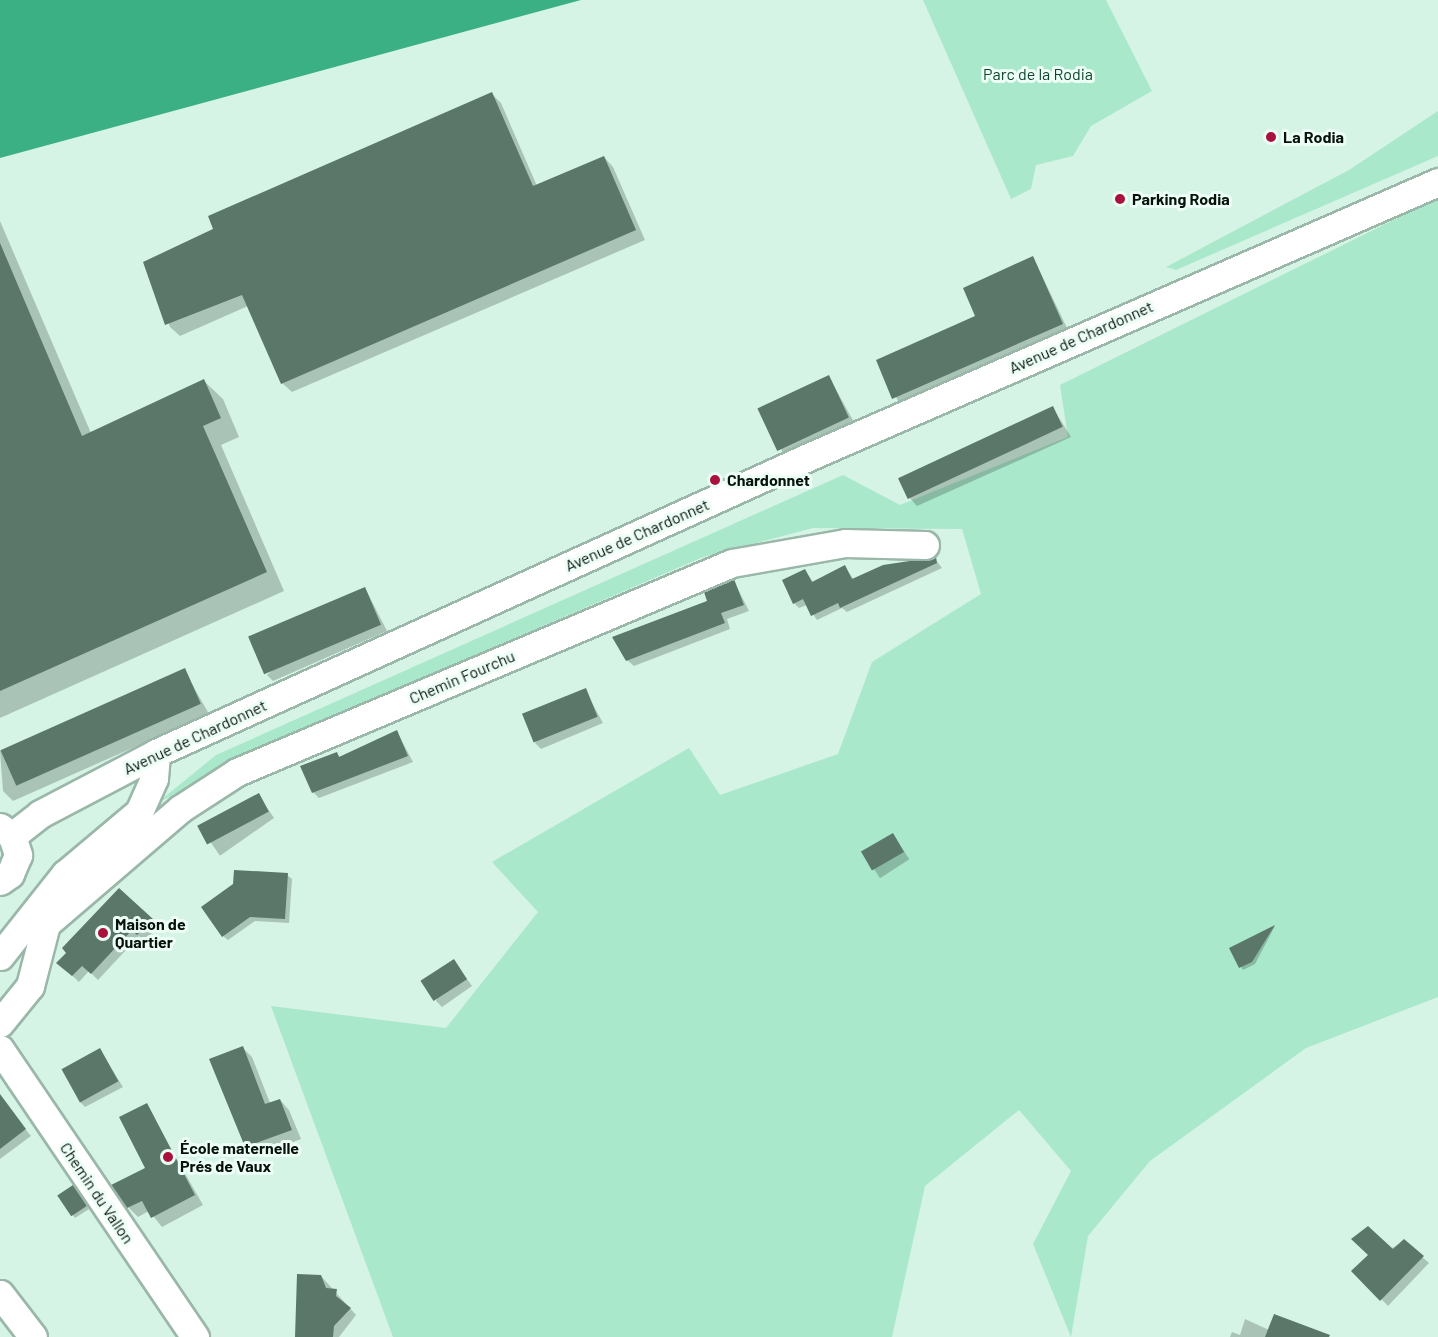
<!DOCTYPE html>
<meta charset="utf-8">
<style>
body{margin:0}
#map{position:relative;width:1438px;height:1337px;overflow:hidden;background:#d5f4e5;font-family:Barlow,sans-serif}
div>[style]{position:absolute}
.green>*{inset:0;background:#aae8cb}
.water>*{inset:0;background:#3bb084}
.shadow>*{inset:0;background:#0003;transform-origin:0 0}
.building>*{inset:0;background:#5b776a;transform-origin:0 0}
.roads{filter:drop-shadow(2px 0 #9ab7a9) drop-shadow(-2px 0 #9ab7a9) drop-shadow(0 2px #9ab7a9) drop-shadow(0 -2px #9ab7a9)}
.minor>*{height:27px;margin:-13.5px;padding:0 13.5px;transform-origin:13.5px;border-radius:13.5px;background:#fff}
.dots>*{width:16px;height:16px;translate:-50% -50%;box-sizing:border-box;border:3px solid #ecfef5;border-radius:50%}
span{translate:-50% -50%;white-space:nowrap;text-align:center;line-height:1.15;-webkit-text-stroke:6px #ecfef5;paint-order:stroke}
.park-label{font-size:16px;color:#124330}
.poi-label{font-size:16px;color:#08120d;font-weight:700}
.left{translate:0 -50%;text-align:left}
.street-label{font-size:16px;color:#08120d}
</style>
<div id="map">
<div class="green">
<i style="clip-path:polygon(923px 0,1106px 0,1152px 91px,1091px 126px,1073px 156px,1036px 165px,1031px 189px,1011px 199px)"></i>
<i style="clip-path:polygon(1438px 111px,1438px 156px,1176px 270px,1166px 267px,1349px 170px)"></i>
<i style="clip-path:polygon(1438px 198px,1438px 997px,1306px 1048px,1150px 1161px,1088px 1236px,1071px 1337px,1033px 1244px,1071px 1171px,1019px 1110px,925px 1186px,892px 1337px,393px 1337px,271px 1006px,446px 1028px,538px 912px,492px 862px,689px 748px,720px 795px,838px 754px,872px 662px,981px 594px,962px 529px,813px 528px,703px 557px,266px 745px,156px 804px,216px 755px,843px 475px,900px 505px,1068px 437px,1060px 385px)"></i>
</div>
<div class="water">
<i style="clip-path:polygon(0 0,581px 0,0 158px)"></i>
</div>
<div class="shadow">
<i style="clip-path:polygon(492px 94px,501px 103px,537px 186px,604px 157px,613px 167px,645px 240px,292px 392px,282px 383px,248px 306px,180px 336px,170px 327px,145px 262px)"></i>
<i style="clip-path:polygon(0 221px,91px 433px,204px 381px,223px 399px,239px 437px,221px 445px,284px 591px,0 718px)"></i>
<i style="clip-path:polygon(1033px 257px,1068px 330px,900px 405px,878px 361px,977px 317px)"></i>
<i style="left:829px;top:377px;width:58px;height:77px;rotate:61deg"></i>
<i style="clip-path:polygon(1053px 408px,1071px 437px,917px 506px,908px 496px)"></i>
<i style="clip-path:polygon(935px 559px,942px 568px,847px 612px,842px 608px,817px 620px,807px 605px,799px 608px,794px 603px,805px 570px,813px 582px,845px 567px,854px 580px)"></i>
<i style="clip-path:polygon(734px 581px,749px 611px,727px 619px,730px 629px,634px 666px,627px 660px)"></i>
<i style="clip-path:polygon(365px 588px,387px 631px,273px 681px,267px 675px)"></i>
<i style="clip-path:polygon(184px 670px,209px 714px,13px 801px,3px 791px,0 751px)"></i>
<i style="clip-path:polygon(585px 690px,603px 723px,541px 749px,535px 743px)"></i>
<i style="clip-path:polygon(397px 732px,413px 762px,319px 798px,313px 792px,336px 753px,340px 757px)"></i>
<i style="left:258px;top:795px;width:28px;height:66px;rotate:55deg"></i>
<i style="left:893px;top:834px;width:30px;height:35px;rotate:57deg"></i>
<i style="clip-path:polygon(287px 875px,292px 879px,289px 923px,255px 921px,228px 940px,223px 936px)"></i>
<i style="clip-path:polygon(119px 890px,158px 927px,144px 941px,139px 936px,98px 980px,89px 971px,79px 982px,65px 969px)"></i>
<i style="clip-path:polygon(1275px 926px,1255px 964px,1243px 970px,1231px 949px)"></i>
<i style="clip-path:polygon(454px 961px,472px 986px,442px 1007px,436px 1001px)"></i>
<i style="clip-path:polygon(242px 1047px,252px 1057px,270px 1103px,280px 1100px,289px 1110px,301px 1139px,256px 1156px,246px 1146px)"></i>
<i style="clip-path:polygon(100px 1050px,123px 1087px,85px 1107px,79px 1101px)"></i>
<i style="clip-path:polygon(0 1099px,31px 1136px,0 1159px)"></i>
<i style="clip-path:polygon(146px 1105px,203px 1205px,162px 1227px,149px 1211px,138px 1217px,128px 1207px,147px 1169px)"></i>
<i style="clip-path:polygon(76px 1190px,89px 1209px,75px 1218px,59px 1196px)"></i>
<i style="clip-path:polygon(1404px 1241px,1429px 1263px,1388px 1306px,1354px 1271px)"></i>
<i style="clip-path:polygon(321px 1276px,356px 1315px,339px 1337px,296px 1337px)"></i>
<i style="clip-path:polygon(1245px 1319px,1269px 1330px,1310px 1337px,1230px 1337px,1232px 1332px,1240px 1335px)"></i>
</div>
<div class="building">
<i style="clip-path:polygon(492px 92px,533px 186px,604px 156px,636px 230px,281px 384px,242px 295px,165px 325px,143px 262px,213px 229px,208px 216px)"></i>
<i style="clip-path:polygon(0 243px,82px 436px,204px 379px,221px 418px,203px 426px,267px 572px,0 691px)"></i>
<i style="clip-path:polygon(1033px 256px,1063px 324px,892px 399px,876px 360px,975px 316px,963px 288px)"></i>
<i style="left:829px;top:375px;width:47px;height:79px;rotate:65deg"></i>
<i style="left:1053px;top:406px;width:23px;height:171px;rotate:65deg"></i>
<i style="clip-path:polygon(936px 557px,937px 563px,840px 608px,838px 603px,811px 616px,803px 599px,793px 604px,782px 580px,805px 569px,812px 582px,845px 565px,852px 579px,883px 565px)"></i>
<i style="clip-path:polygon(734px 579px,744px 605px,721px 613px,725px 623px,626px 661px,612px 637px,707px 601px,704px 592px)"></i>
<i style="left:365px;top:587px;width:41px;height:127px;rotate:67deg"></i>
<i style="left:185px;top:668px;width:39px;height:202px;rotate:66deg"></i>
<i style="left:586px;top:688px;width:31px;height:69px;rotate:68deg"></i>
<i style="clip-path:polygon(397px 730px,408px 756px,312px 793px,300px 766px,337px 752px,339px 757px)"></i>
<i style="left:259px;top:793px;width:21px;height:70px;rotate:62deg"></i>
<i style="left:893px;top:833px;width:22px;height:37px;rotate:60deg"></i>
<i style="clip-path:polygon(234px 870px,288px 873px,285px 919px,250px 917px,222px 937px,201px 907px,233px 884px)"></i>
<i style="clip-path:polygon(119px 888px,153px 919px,137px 935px,132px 930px,91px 974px,82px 966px,72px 976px,56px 963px,66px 953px,62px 948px)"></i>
<i style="clip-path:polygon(1275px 925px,1252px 962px,1239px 968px,1229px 948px)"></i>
<i style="left:454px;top:959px;width:24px;height:40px;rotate:57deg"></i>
<i style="clip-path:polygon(243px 1046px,265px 1104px,280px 1099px,292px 1130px,245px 1147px,209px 1059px)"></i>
<i style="left:100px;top:1048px;width:38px;height:44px;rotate:61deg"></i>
<i style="clip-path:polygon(0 1094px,26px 1129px,0 1149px)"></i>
<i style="clip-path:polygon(147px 1103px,195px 1195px,151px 1218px,142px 1201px,127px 1208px,111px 1185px,145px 1168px,119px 1117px)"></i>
<i style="left:73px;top:1185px;width:25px;height:19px;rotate:56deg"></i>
<i style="clip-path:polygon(1368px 1226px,1393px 1249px,1404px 1239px,1424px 1256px,1380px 1301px,1351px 1271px,1368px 1255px,1351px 1239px)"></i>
<i style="clip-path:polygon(297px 1274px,321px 1275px,326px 1288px,337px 1289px,336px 1296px,351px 1308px,334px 1326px,333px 1337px,295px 1337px)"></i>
<i style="clip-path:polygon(1274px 1314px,1330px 1335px,1329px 1337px,1265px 1337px)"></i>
</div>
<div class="roads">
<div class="minor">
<i style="left:0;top:827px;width:15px;rotate:37deg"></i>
<i style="left:12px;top:836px;width:20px;rotate:72deg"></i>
<i style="left:18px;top:855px;width:21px;rotate:113deg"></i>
<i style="left:10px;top:874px;width:12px;rotate:145deg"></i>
<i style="left:12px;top:836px;width:36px;rotate:-38deg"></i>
<i style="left:40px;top:814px;width:131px;rotate:-27.7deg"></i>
<i style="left:156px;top:753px;width:714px;rotate:-24.41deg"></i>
<i style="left:806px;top:458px;width:690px;rotate:-23.59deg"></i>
<i style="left:46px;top:924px;width:177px;rotate:-40.6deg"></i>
<i style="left:180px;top:809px;width:68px;rotate:-33deg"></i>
<i style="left:237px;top:772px;width:537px;rotate:-22.89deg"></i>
<i style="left:732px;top:563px;width:115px;rotate:-10deg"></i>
<i style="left:845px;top:543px;width:80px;rotate:1.4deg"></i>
<i style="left:0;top:956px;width:105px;rotate:-51.6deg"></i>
<i style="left:65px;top:874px;width:97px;rotate:-40deg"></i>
<i style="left:139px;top:812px;width:37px;rotate:-66deg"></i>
<i style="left:154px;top:778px;width:25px;rotate:-85deg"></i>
<i style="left:0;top:1023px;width:48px;rotate:-51deg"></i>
<i style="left:30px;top:986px;width:64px;rotate:-75.5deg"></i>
<i style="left:0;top:1049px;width:348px;rotate:55.9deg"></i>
<i style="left:0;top:1294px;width:54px;rotate:52.5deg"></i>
</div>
</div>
<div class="dots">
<i style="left:1271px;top:137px;background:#a9123c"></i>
<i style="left:1120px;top:199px;background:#a9123c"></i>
<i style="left:715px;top:480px;background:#a9123c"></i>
<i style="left:103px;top:933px;background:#a9123c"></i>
<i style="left:168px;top:1157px;background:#a9123c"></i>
</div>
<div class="park-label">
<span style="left:1038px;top:74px">Parc de la Rodia</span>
</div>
<div class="poi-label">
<span class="left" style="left:1283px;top:137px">La Rodia</span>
<span class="left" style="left:1132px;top:199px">Parking Rodia</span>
<span class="left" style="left:727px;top:480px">Chardonnet</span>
<span class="left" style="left:115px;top:933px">Maison de<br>Quartier</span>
<span class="left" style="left:180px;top:1157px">École maternelle<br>Prés de Vaux</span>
</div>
<div class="street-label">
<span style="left:1081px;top:337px;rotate:-24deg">Avenue de Chardonnet</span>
<span style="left:637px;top:535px;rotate:-24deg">Avenue de Chardonnet</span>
<span style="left:462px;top:677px;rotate:-23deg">Chemin Fourchu</span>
<span style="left:195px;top:737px;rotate:-25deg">Avenue de Chardonnet</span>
<span style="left:97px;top:1193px;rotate:56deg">Chemin du Vallon</span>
</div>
</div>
